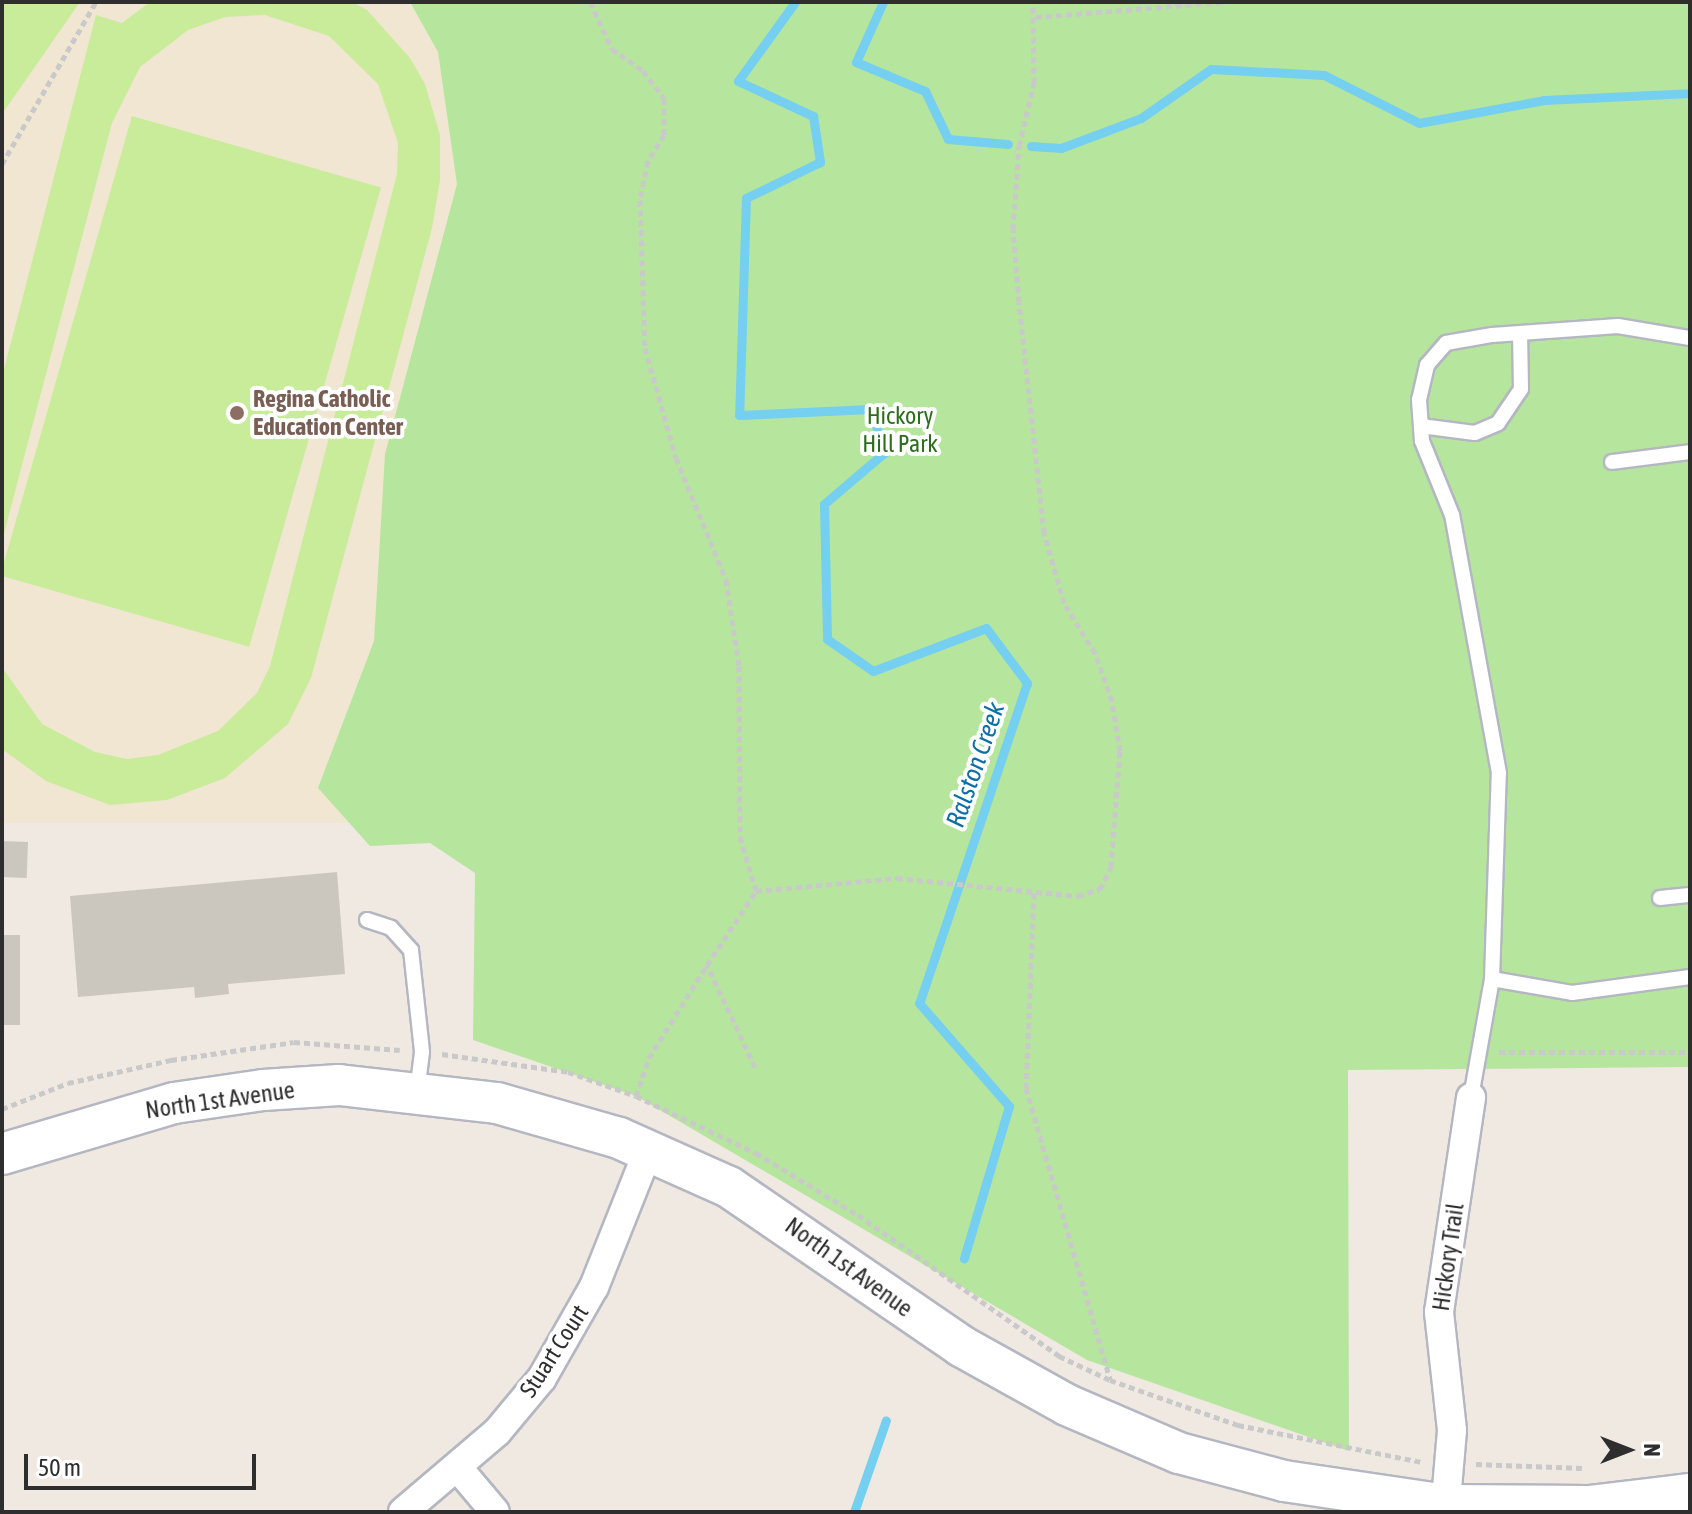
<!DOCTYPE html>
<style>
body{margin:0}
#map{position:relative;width:1692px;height:1514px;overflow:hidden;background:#efe9e1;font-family:"Asap Condensed",sans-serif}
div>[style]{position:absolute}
.education>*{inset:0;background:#f0e6d1;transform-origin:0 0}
.green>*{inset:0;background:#b6e59e}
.pitch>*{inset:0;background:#c9ec9a;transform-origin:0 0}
.stream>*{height:9px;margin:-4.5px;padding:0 4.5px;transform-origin:4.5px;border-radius:4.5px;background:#75cff0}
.building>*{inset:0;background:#cbc7bf;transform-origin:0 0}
.path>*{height:5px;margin-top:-2.5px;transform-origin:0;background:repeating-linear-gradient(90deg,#c9c9c9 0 6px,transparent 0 10px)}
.roads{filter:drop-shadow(2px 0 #b4b7c1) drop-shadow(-2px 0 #b4b7c1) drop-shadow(0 2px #b4b7c1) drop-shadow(0 -2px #b4b7c1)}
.service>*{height:14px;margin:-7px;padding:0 7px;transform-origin:7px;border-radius:7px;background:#fff}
.minor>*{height:28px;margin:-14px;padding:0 14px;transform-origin:14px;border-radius:14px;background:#fff}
.secondary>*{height:40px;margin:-20px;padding:0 20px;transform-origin:20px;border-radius:20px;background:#fff}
.dots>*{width:22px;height:22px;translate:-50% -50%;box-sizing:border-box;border:4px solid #fff;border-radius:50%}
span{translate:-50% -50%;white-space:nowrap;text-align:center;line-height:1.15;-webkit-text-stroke:8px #fff;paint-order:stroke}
.education-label{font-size:24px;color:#785e54;font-weight:700}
.left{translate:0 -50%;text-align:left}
.park-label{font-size:24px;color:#2c6e1b}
.street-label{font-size:24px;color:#2e2e2e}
.water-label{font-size:26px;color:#0d6fa3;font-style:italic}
.frame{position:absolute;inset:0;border:4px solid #2e2e2e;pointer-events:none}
.north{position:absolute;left:1588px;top:1410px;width:80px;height:80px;-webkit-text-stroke:6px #fff;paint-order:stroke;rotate:90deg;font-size:22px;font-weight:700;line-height:32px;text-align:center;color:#2e2e2e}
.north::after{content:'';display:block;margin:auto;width:28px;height:36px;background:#2e2e2e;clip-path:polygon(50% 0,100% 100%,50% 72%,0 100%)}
.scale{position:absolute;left:24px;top:1454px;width:232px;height:36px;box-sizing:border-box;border:4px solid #2e2e2e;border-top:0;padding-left:10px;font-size:24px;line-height:28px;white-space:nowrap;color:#2e2e2e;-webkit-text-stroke:6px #fff;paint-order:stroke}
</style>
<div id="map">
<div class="education">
<i style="left:2px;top:2px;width:466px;height:821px"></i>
</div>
<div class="green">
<i style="clip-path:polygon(410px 2px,1690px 2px,1690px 1067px,1348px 1070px,1349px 1451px,1087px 1360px,636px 1096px,473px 1040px,475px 873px,430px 843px,370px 846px,318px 788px,374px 641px,385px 454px,457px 184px,438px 52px)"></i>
</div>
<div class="pitch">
<i style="clip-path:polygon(2px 2px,80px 2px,2px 114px)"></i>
<i style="clip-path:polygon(150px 2px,352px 2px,367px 10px,410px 58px,425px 84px,440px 135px,440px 180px,432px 228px,311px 678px,288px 724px,225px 778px,167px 800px,110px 805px,46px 781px,2px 749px,2px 667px,42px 724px,95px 752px,127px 759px,158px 755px,218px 731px,257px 693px,270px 666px,397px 174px,398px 143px,378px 84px,329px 36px,265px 15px,225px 17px,188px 30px,140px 67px,112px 123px,2px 541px,2px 377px,96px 15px,122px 23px)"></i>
<i style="left:132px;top:116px;width:259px;height:478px;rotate:16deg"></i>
</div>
<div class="stream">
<i style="left:795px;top:2px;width:97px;rotate:125.8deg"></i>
<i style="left:738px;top:81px;width:83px;rotate:25deg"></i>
<i style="left:813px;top:116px;width:47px;rotate:81.3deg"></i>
<i style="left:820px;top:162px;width:82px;rotate:154.1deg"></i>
<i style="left:746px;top:198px;width:217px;rotate:91.8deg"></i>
<i style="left:739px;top:415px;width:131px;rotate:-2.6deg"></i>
<i style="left:870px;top:409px;width:46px;rotate:70.8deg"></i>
<i style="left:885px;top:452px;width:80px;rotate:139.6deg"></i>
<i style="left:824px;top:504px;width:135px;rotate:88.7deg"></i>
<i style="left:827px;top:639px;width:56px;rotate:34.8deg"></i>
<i style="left:873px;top:671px;width:121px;rotate:-20.8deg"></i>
<i style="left:986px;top:628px;width:69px;rotate:53.3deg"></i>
<i style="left:1027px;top:683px;width:338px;rotate:108.6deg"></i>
<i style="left:919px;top:1003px;width:137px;rotate:48.9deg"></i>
<i style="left:1009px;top:1106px;width:159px;rotate:106.5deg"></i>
<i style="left:883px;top:2px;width:66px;rotate:114.2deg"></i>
<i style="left:856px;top:62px;width:75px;rotate:22.8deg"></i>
<i style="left:925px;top:91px;width:53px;rotate:64.4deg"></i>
<i style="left:948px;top:139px;width:60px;rotate:4.8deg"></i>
<i style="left:1031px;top:146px;width:30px;rotate:4deg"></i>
<i style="left:1061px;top:148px;width:85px;rotate:-20.6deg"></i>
<i style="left:1141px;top:118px;width:85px;rotate:-35deg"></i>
<i style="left:1211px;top:69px;width:113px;rotate:3deg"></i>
<i style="left:1324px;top:75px;width:106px;rotate:26.8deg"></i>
<i style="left:1419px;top:123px;width:127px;rotate:-10.4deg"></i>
<i style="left:1544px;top:100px;width:146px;rotate:-2.7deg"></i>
<i style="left:854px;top:1512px;width:97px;rotate:-70.8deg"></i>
</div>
<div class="building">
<i style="left:2px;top:841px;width:26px;height:36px;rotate:2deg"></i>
<i style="clip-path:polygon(337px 872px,345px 974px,228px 984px,229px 994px,195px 998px,194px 987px,78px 997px,70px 896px)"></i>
<i style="left:2px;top:935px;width:18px;height:90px"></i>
</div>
<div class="path">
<i style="left:590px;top:2px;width:52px;rotate:64.9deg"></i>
<i style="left:612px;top:49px;width:38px;rotate:35deg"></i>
<i style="left:643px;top:71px;width:34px;rotate:52deg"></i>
<i style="left:664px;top:98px;width:37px;rotate:90deg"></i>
<i style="left:664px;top:135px;width:31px;rotate:122deg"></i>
<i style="left:648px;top:161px;width:40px;rotate:102deg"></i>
<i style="left:640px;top:200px;width:148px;rotate:88.1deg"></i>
<i style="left:645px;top:348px;width:114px;rotate:74.3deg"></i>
<i style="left:676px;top:458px;width:132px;rotate:67.7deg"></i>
<i style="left:726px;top:580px;width:87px;rotate:81.4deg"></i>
<i style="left:739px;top:666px;width:171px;rotate:89.7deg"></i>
<i style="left:740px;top:837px;width:56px;rotate:73.5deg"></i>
<i style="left:1036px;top:17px;width:188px;rotate:-4.6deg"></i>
<i style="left:2px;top:164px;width:187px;rotate:-59.9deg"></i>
<i style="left:1034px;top:893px;width:195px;rotate:92.3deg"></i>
<i style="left:1026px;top:1088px;width:303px;rotate:73.9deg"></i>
<i style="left:1499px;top:1052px;width:191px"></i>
<i style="left:442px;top:1054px;width:127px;rotate:8.1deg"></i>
<i style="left:568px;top:1072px;width:72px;rotate:19.4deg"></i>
<i style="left:636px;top:1096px;width:133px;rotate:25.4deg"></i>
<i style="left:756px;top:1153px;width:119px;rotate:31.3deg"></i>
<i style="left:858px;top:1215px;width:246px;rotate:35deg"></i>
<i style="left:1059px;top:1356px;width:56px;rotate:25.2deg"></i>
<i style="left:1110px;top:1380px;width:136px;rotate:19.4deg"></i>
<i style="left:1238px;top:1425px;width:188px;rotate:11.4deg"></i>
<i style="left:755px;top:1067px;width:113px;rotate:-115.2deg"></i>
<i style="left:707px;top:965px;width:89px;rotate:-56.5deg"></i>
<i style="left:756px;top:891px;width:142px;rotate:-5.3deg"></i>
<i style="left:897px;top:878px;width:182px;rotate:5.7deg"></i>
<i style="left:1078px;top:896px;width:23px;rotate:-18deg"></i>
<i style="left:1100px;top:889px;width:25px;rotate:-63deg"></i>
<i style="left:1111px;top:867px;width:116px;rotate:-85.6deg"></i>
<i style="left:1120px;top:751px;width:51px;rotate:-99.1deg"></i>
<i style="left:1112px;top:701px;width:51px;rotate:-109.5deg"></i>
<i style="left:1095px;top:653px;width:59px;rotate:-121.8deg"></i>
<i style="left:1064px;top:603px;width:73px;rotate:-105.9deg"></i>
<i style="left:1044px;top:533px;width:232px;rotate:-96.2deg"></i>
<i style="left:1019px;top:302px;width:73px;rotate:-94.7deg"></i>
<i style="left:1013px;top:229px;width:83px;rotate:-85.9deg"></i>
<i style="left:1019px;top:146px;width:65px;rotate:-76.6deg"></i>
<i style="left:1034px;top:83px;width:81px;rotate:-90.7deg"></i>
<i style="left:636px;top:1096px;width:40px;rotate:-71.1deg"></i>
<i style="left:649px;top:1058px;width:110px;rotate:-58.1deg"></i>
<i style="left:2px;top:1109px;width:71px;rotate:-21.5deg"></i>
<i style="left:68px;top:1083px;width:106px;rotate:-12.6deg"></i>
<i style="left:171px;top:1060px;width:124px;rotate:-8.3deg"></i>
<i style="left:294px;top:1042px;width:106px;rotate:4.3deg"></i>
<i style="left:1476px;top:1464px;width:106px;rotate:2.2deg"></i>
</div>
<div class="roads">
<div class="service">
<i style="left:1421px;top:426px;width:54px;rotate:7.4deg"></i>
<i style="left:1475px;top:433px;width:25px;rotate:-23deg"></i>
<i style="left:1498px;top:423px;width:41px;rotate:-55.9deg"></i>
<i style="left:1521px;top:389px;width:55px;rotate:-91deg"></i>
<i style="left:1612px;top:462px;width:79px;rotate:-7.3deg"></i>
<i style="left:1660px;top:898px;width:30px;rotate:-6deg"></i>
<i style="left:367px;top:920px;width:25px;rotate:18deg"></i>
<i style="left:391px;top:928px;width:30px;rotate:48deg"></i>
<i style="left:411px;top:950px;width:103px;rotate:83.8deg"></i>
<i style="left:422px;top:1052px;width:38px;rotate:97deg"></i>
<i style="left:1492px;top:979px;width:81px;rotate:9.9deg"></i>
<i style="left:1572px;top:993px;width:119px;rotate:-7.7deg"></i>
<i style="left:1471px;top:1097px;width:120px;rotate:-79.9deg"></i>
<i style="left:1492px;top:979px;width:206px;rotate:-88.1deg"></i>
<i style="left:1499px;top:773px;width:262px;rotate:-100.3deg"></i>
<i style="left:1452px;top:515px;width:80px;rotate:-112.1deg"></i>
<i style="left:1422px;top:441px;width:41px;rotate:-94.2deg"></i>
<i style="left:1419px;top:400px;width:36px;rotate:-77deg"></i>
<i style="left:1427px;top:365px;width:29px;rotate:-49deg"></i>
<i style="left:1446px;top:343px;width:47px;rotate:-9.9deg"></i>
<i style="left:1492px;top:335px;width:126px;rotate:-4.1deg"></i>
<i style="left:1618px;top:326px;width:73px;rotate:9.5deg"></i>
</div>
<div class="minor">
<i style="left:458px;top:1468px;width:57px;rotate:49.9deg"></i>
<i style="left:403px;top:1512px;width:123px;rotate:-40.4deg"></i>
<i style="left:497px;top:1432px;width:70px;rotate:-50.2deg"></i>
<i style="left:542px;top:1378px;width:105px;rotate:-60.3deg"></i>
<i style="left:594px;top:1287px;width:149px;rotate:-68.3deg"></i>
<i style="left:1445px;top:1512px;width:82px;rotate:-85.1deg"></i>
<i style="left:1452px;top:1430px;width:119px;rotate:-96.3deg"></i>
<i style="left:1439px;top:1312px;width:217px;rotate:-81.5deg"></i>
</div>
<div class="secondary">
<i style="left:2px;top:1154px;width:179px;rotate:-16.5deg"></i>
<i style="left:174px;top:1103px;width:90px;rotate:-8.3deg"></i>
<i style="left:263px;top:1090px;width:76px;rotate:-3.8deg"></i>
<i style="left:339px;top:1085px;width:159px;rotate:6.5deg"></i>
<i style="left:497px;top:1103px;width:127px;rotate:16deg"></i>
<i style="left:619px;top:1138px;width:120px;rotate:24deg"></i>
<i style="left:729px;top:1187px;width:281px;rotate:34.4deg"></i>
<i style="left:961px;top:1346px;width:121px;rotate:29.1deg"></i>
<i style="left:1067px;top:1405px;width:122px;rotate:23.2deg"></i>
<i style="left:1179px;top:1453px;width:109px;rotate:14.9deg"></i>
<i style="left:1284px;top:1481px;width:164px;rotate:8.4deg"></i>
<i style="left:1446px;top:1505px;width:143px;rotate:0.4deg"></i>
<i style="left:1589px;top:1506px;width:102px;rotate:-6.8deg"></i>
</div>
</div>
<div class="dots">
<i style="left:237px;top:413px;background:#8d6e63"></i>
</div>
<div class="education-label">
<span class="left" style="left:253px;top:413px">Regina Catholic<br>Education Center</span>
</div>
<div class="park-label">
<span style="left:900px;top:430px">Hickory<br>Hill Park</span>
</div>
<div class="street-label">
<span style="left:220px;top:1100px;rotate:-8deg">North 1st Avenue</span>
<span style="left:1448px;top:1257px;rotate:-82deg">Hickory Trail</span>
<span style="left:849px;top:1267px;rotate:36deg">North 1st Avenue</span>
<span style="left:554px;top:1351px;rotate:-57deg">Stuart Court</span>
</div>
<div class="water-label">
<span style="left:976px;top:765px;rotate:-71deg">Ralston Creek</span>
</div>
<div class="frame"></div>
<div class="north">N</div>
<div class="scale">50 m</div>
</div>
